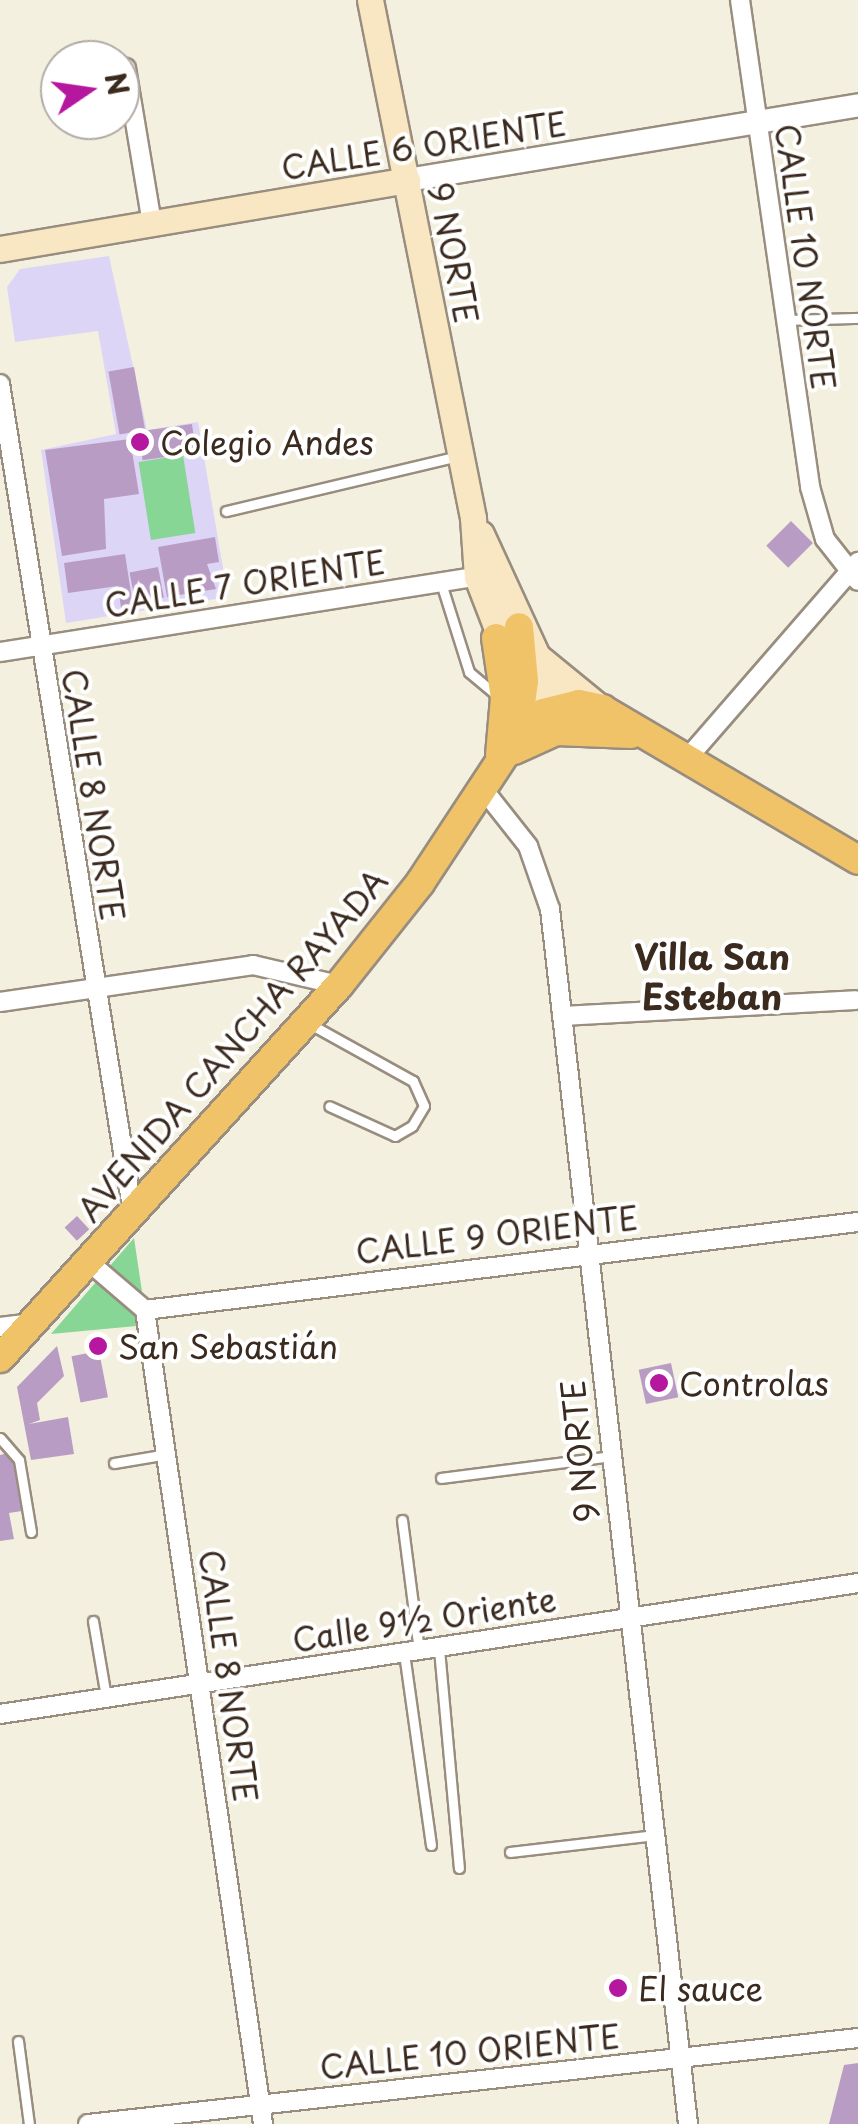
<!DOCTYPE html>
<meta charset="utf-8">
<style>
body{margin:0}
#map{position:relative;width:858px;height:2124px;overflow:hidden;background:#f4f0df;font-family:"Playpen Sans",sans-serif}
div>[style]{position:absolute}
.built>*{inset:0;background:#ddd5f6}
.green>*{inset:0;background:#87d695;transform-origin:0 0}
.building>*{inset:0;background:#b99cc3;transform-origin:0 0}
.roads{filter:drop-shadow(2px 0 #988d7e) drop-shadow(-2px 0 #988d7e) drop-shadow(0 2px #988d7e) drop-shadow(0 -2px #988d7e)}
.service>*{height:9px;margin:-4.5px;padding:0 4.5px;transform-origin:4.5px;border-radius:4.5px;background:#fff}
.minor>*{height:18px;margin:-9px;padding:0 9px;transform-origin:9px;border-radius:9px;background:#fff}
.tertiary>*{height:22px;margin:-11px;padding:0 11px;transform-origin:11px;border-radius:11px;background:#fff}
.secondary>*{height:25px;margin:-12.5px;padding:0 12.5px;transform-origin:12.5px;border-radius:12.5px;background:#f9e7c3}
.primary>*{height:28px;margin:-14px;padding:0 14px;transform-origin:14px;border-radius:14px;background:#f0c369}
.dots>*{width:28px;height:28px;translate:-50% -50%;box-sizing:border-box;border:5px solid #fff;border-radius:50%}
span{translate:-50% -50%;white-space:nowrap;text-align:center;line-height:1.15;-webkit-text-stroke:8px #fff;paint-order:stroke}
.street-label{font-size:32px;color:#3b2a1e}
.poi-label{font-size:32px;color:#3b2a1e}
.left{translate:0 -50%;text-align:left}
.neighbourhood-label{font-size:35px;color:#3b2a1e;font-weight:700}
.north{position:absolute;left:40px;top:40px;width:100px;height:100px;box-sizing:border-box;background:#fff;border:2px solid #b1aaa5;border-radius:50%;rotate:77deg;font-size:28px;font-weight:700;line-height:40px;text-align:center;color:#3b2a1e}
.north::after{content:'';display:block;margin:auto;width:35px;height:45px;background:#b5179e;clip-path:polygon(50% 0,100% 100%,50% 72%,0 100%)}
</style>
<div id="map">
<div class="built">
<i style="clip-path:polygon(109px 256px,147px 430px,198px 422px,228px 597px,66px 623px,41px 450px,116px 434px,98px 331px,15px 342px,7px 287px,20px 269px)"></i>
</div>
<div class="green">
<i style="left:183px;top:455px;width:79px;height:45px;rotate:81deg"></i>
<i style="clip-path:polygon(134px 1238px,147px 1325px,51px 1334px)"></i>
</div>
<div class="building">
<i style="left:134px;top:367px;width:64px;height:26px;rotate:80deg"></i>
<i style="left:192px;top:424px;width:29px;height:54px;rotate:82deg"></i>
<i style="clip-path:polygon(130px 439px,139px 494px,104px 499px,106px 549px,62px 556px,45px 450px)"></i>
<i style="left:791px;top:521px;width:31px;height:35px;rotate:45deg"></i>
<i style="clip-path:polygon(215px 537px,219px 562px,207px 564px,216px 589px,167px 597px,158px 547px)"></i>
<i style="clip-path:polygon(125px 554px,133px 606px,121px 608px,118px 586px,68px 593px,64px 563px)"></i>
<i style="left:158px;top:567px;width:31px;height:29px;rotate:79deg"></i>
<i style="left:77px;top:1216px;width:18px;height:17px;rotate:47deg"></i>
<i style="clip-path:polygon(57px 1346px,64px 1376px,37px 1403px,40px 1420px,29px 1424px,68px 1417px,74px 1454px,31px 1460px,17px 1387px)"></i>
<i style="left:99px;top:1351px;width:47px;height:28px;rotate:79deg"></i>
<i style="left:671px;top:1363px;width:35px;height:33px;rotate:78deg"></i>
<i style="clip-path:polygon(12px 1452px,22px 1511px,9px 1513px,14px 1539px,0 1541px,0 1455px)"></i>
<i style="clip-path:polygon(858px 2063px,858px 2124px,829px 2124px,844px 2065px)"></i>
</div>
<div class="roads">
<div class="service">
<i style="left:786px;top:320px;width:72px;rotate:-1.6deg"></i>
<i style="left:226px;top:511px;width:238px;rotate:-13.3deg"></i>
<i style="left:441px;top:583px;width:93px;rotate:72.5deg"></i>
<i style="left:469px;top:672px;width:38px;rotate:40deg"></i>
<i style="left:310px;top:1024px;width:118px;rotate:29deg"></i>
<i style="left:413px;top:1081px;width:27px;rotate:66deg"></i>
<i style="left:424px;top:1106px;width:23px;rotate:121deg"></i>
<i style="left:412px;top:1126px;width:20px;rotate:150deg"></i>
<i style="left:395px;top:1136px;width:72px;rotate:-155.6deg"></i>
<i style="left:0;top:1438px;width:29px;rotate:49deg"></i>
<i style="left:19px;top:1460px;width:73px;rotate:80.5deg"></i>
<i style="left:114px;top:1463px;width:54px;rotate:-9.6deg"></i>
<i style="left:441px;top:1478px;width:172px;rotate:-7.3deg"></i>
<i style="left:402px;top:1520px;width:132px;rotate:82.6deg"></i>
<i style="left:93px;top:1621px;width:77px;rotate:80.3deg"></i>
<i style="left:439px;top:1649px;width:220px;rotate:84.8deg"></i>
<i style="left:404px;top:1653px;width:194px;rotate:82deg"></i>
<i style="left:510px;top:1852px;width:146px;rotate:-6.7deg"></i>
<i style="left:18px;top:2041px;width:84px;rotate:82.5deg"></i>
</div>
<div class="minor">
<i style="left:740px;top:0;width:492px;rotate:81.8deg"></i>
<i style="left:810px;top:487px;width:54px;rotate:73.9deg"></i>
<i style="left:825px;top:539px;width:53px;rotate:51.8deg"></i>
<i style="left:126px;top:68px;width:157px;rotate:80.5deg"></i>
<i style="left:0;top:384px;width:841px;rotate:80.9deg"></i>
<i style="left:0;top:652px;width:494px;rotate:-9deg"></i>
<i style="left:685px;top:761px;width:264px;rotate:-49deg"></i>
<i style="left:483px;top:789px;width:73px;rotate:51.7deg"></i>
<i style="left:528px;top:846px;width:67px;rotate:70.8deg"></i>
<i style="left:550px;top:909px;width:1223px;rotate:83.52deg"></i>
<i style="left:0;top:1002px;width:256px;rotate:-8.3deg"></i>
<i style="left:253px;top:965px;width:88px;rotate:13.1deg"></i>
<i style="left:562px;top:1016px;width:294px;rotate:-3.1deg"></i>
<i style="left:89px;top:1262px;width:74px;rotate:40.6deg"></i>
<i style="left:145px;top:1310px;width:823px;rotate:81.75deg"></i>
<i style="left:145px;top:1310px;width:718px;rotate:-7.04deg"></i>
<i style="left:0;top:1327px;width:31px;rotate:-7deg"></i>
<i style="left:0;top:1714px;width:868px;rotate:-8.68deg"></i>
<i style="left:88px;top:2124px;width:775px;rotate:-6.37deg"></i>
</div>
<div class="tertiary">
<i style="left:407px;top:180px;width:457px;rotate:-9.4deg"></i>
</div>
<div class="secondary">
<i style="left:370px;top:0;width:528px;rotate:78.75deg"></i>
<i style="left:473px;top:518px;width:59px;rotate:86.1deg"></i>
<i style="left:477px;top:577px;width:100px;rotate:68.8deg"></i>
<i style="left:513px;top:670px;width:77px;rotate:35.5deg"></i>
<i style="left:0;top:249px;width:413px;rotate:-9.6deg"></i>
<i style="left:481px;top:534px;width:134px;rotate:65.3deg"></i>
<i style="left:537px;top:656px;width:84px;rotate:39.2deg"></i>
</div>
<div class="primary">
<i style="left:496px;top:638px;width:61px;rotate:81.5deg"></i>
<i style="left:505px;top:698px;width:57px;rotate:95deg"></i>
<i style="left:518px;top:726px;width:45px;rotate:-82.4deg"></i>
<i style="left:524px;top:681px;width:54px;rotate:-95.3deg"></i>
<i style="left:514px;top:750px;width:46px;rotate:-24.3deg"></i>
<i style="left:556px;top:731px;width:75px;rotate:2.3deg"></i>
<i style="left:0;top:1358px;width:504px;rotate:-47.73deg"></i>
<i style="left:339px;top:985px;width:130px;rotate:-51.5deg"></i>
<i style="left:420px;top:883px;width:191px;rotate:-56.6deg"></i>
<i style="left:525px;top:724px;width:21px;rotate:-31deg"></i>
<i style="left:543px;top:713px;width:37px;rotate:-14deg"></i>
<i style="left:579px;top:704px;width:24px;rotate:12deg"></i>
<i style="left:602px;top:709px;width:297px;rotate:30.5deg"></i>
</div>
</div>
<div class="dots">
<i style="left:140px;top:442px;background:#b5179e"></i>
<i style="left:98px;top:1346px;background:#b5179e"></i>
<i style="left:659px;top:1383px;background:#b5179e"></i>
<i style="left:618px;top:1988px;background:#b5179e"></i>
</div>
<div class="street-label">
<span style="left:424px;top:145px;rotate:-9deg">CALLE 6 ORIENTE</span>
<span style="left:454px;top:253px;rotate:79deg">9 NORTE</span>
<span style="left:806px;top:257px;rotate:82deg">CALLE 10 NORTE</span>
<span style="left:245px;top:583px;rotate:-9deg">CALLE 7 ORIENTE</span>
<span style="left:94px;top:795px;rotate:81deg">CALLE 8 NORTE</span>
<span style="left:232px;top:1045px;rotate:-49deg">AVENIDA CANCHA RAYADA</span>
<span style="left:497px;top:1234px;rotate:-7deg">CALLE 9 ORIENTE</span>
<span style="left:579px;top:1451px;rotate:-96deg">9 NORTE</span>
<span style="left:424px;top:1619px;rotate:-9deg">Calle 9½ Oriente</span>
<span style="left:229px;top:1676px;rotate:82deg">CALLE 8 NORTE</span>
<span style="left:470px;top:2051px;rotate:-6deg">CALLE 10 ORIENTE</span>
</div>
<div class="poi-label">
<span class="left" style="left:160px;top:442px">Colegio Andes</span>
<span class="left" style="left:118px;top:1346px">San Sebastián</span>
<span class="left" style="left:679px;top:1383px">Controlas</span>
<span class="left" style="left:638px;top:1988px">El sauce</span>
</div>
<div class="neighbourhood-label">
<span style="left:712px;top:976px">Villa San<br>Esteban</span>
</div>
<div class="north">N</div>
</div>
